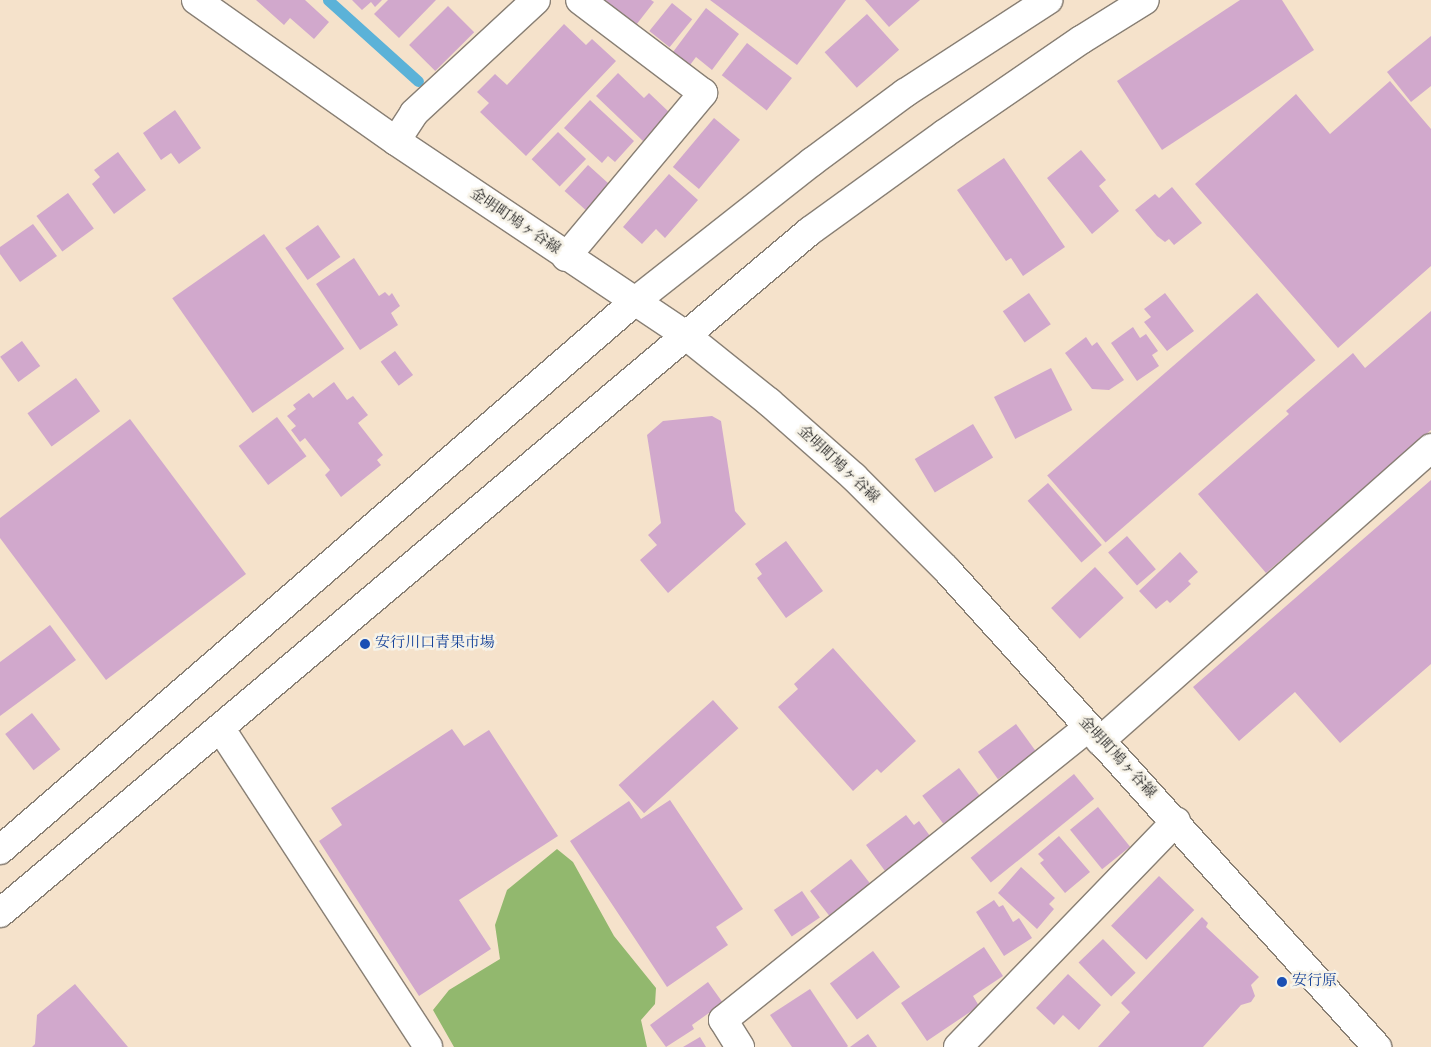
<!DOCTYPE html>
<meta charset="utf-8">
<style>
body{margin:0}
#map{position:relative;width:1431px;height:1047px;overflow:hidden;background:#f5e2cb;font-family:"Sorts Mill Goudy","Noto Serif JP",serif}
div>[style]{position:absolute}
.forest>*{inset:0;background:#92b86e}
.stream>*{height:11px;margin:-5.5px;padding:0 5.5px;transform-origin:5.5px;border-radius:5.5px;background:#5bb2d8}
.building>*{inset:0;background:#d1a8cc;transform-origin:0 0}
.roads{filter:drop-shadow(1px 0 #887f74) drop-shadow(-1px 0 #887f74) drop-shadow(0 1px #887f74) drop-shadow(0 -1px #887f74)}
.street>*{height:28px;margin:-14px;padding:0 14px;transform-origin:14px;border-radius:14px;background:#fff}
.secondary>*{height:28px;margin:-14px;padding:0 14px;transform-origin:14px;border-radius:14px;background:#fff}
.dots>*{width:14px;height:14px;translate:-50% -50%;box-sizing:border-box;border:2px solid #f7f3e8;border-radius:50%}
span{translate:-50% -50%;white-space:nowrap;text-align:center;line-height:1.15;-webkit-text-stroke:5px #f7f3e8;paint-order:stroke}
.street-label{font-size:15px;color:#1c1c1c}
.transit-label{font-size:15px;color:#164399}
.left{translate:0 -50%;text-align:left}
</style>
<div id="map">
<div class="forest">
<i style="clip-path:polygon(557px 849px,573px 862px,614px 936px,656px 988px,655px 1004px,641px 1020px,647px 1047px,454px 1047px,433px 1010px,449px 990px,500px 959px,495px 925px,507px 890px)"></i>
</div>
<div class="stream">
<i style="left:328px;top:0;width:121px;rotate:42deg"></i>
</div>
<div class="building">
<i style="clip-path:polygon(256px 0,305px 0,329px 22px,314px 39px,290px 18px,284px 25px)"></i>
<i style="clip-path:polygon(352px 0,382px 0,375px 7px,371px 2px,362px 10px)"></i>
<i style="clip-path:polygon(388px 0,436px 0,399px 38px,374px 14px)"></i>
<i style="clip-path:polygon(605px 0,651px 0,654px 2px,636px 25px)"></i>
<i style="clip-path:polygon(710px 0,846px 0,797px 65px)"></i>
<i style="clip-path:polygon(865px 0,920px 0,889px 27px)"></i>
<i style="clip-path:polygon(1240px 0,1282px 0,1314px 50px,1162px 150px,1117px 81px)"></i>
<i style="left:672px;top:3px;width:26px;height:36px;rotate:39deg"></i>
<i style="left:448px;top:6px;width:37px;height:55px;rotate:45deg"></i>
<i style="clip-path:polygon(706px 8px,739px 34px,712px 70px,696px 57px,690px 65px,673px 52px)"></i>
<i style="left:867px;top:14px;width:48px;height:57px;rotate:48deg"></i>
<i style="clip-path:polygon(564px 24px,586px 45px,592px 39px,616px 61px,526px 156px,480px 112px,489px 103px,477px 92px,495px 74px,507px 85px)"></i>
<i style="clip-path:polygon(1431px 36px,1431px 86px,1411px 102px,1387px 72px)"></i>
<i style="left:747px;top:43px;width:57px;height:41px;rotate:38deg"></i>
<i style="clip-path:polygon(618px 73px,644px 98px,649px 93px,670px 113px,643px 141px,596px 96px)"></i>
<i style="clip-path:polygon(1390px 81px,1431px 129px,1431px 266px,1338px 348px,1195px 184px,1296px 94px,1330px 134px)"></i>
<i style="clip-path:polygon(590px 100px,634px 141px,615px 162px,608px 156px,602px 163px,564px 128px)"></i>
<i style="clip-path:polygon(175px 110px,201px 148px,179px 164px,171px 153px,161px 160px,143px 133px)"></i>
<i style="left:714px;top:118px;width:34px;height:64px;rotate:40deg"></i>
<i style="left:558px;top:132px;width:39px;height:38px;rotate:44deg"></i>
<i style="clip-path:polygon(1081px 150px,1106px 180px,1099px 186px,1119px 211px,1092px 234px,1047px 178px)"></i>
<i style="clip-path:polygon(118px 152px,146px 190px,114px 214px,92px 184px,100px 177px,94px 170px)"></i>
<i style="clip-path:polygon(1004px 158px,1065px 247px,1023px 276px,1011px 258px,1006px 261px,957px 190px)"></i>
<i style="left:588px;top:165px;width:31px;height:35px;rotate:42deg"></i>
<i style="clip-path:polygon(669px 174px,698px 200px,665px 238px,656px 229px,642px 244px,623px 227px)"></i>
<i style="clip-path:polygon(1172px 187px,1202px 223px,1174px 245px,1169px 239px,1165px 242px,1157px 236px,1135px 210px,1155px 194px,1159px 198px)"></i>
<i style="left:68px;top:193px;width:44px;height:39px;rotate:54deg"></i>
<i style="clip-path:polygon(33px 224px,57px 256px,20px 282px,0 254px,0 247px)"></i>
<i style="left:318px;top:225px;width:39px;height:40px;rotate:55deg"></i>
<i style="left:264px;top:234px;width:140px;height:112px;rotate:55deg"></i>
<i style="clip-path:polygon(354px 258px,379px 296px,385px 292px,389px 296px,392px 293px,400px 306px,391px 313px,398px 325px,360px 350px,316px 284px)"></i>
<i style="left:1029px;top:293px;width:38px;height:32px;rotate:55deg"></i>
<i style="clip-path:polygon(1165px 293px,1194px 331px,1167px 351px,1144px 322px,1151px 317px,1144px 309px)"></i>
<i style="left:1257px;top:293px;width:89px;height:278px;rotate:49deg"></i>
<i style="clip-path:polygon(1431px 311px,1431px 430px,1266px 573px,1198px 494px,1289px 414px,1286px 411px,1353px 353px,1365px 368px)"></i>
<i style="clip-path:polygon(1133px 327px,1140px 338px,1146px 334px,1158px 351px,1152px 355px,1159px 366px,1137px 381px,1111px 343px)"></i>
<i style="clip-path:polygon(1086px 337px,1092px 346px,1097px 342px,1124px 380px,1109px 390px,1092px 389px,1065px 353px)"></i>
<i style="left:22px;top:341px;width:31px;height:27px;rotate:54deg"></i>
<i style="left:395px;top:351px;width:30px;height:18px;rotate:53deg"></i>
<i style="left:1051px;top:368px;width:47px;height:64px;rotate:63deg"></i>
<i style="left:76px;top:378px;width:41px;height:60px;rotate:54deg"></i>
<i style="clip-path:polygon(334px 382px,347px 400px,353px 396px,368px 415px,358px 423px,383px 455px,377px 460px,381px 465px,341px 497px,325px 475px,330px 470px,305px 438px,300px 442px,291px 430px,296px 426px,287px 416px,296px 409px,293px 405px,309px 393px,313px 398px)"></i>
<i style="clip-path:polygon(712px 416px,721px 421px,735px 511px,746px 524px,668px 593px,640px 560px,657px 545px,648px 535px,661px 523px,647px 435px,663px 421px)"></i>
<i style="left:277px;top:417px;width:49px;height:48px;rotate:53deg"></i>
<i style="clip-path:polygon(130px 419px,246px 574px,106px 680px,0 538px,0 518px)"></i>
<i style="left:973px;top:424px;width:39px;height:68px;rotate:59deg"></i>
<i style="clip-path:polygon(1431px 480px,1431px 664px,1340px 743px,1295px 692px,1239px 741px,1193px 687px)"></i>
<i style="left:1048px;top:483px;width:82px;height:27px;rotate:49deg"></i>
<i style="left:1127px;top:536px;width:44px;height:25px;rotate:49deg"></i>
<i style="clip-path:polygon(786px 541px,823px 591px,786px 618px,757px 578px,762px 574px,755px 564px)"></i>
<i style="clip-path:polygon(1180px 552px,1198px 572px,1188px 581px,1191px 584px,1170px 603px,1167px 600px,1156px 609px,1139px 591px)"></i>
<i style="left:1095px;top:567px;width:42px;height:60px;rotate:47deg"></i>
<i style="clip-path:polygon(50px 625px,76px 660px,0 716px,0 662px)"></i>
<i style="clip-path:polygon(833px 648px,916px 741px,881px 773px,877px 769px,853px 791px,778px 707px,798px 689px,794px 684px)"></i>
<i style="left:713px;top:700px;width:38px;height:127px;rotate:48deg"></i>
<i style="left:32px;top:713px;width:46px;height:34px;rotate:52deg"></i>
<i style="left:1016px;top:724px;width:34px;height:47px;rotate:54deg"></i>
<i style="clip-path:polygon(452px 729px,464px 746px,489px 730px,558px 836px,459px 900px,491px 949px,419px 996px,319px 841px,342px 825px,331px 808px)"></i>
<i style="left:959px;top:768px;width:35px;height:46px;rotate:53deg"></i>
<i style="left:1074px;top:774px;width:32px;height:133px;rotate:51deg"></i>
<i style="clip-path:polygon(670px 800px,743px 909px,716px 927px,728px 945px,667px 987px,570px 841px,629px 801px,641px 819px)"></i>
<i style="left:1098px;top:807px;width:51px;height:36px;rotate:51deg"></i>
<i style="clip-path:polygon(906px 815px,914px 825px,919px 821px,930px 836px,885px 871px,866px 845px)"></i>
<i style="clip-path:polygon(1059px 836px,1090px 872px,1065px 893px,1040px 863px,1044px 860px,1038px 854px)"></i>
<i style="left:851px;top:859px;width:31px;height:52px;rotate:52deg"></i>
<i style="clip-path:polygon(1021px 867px,1055px 898px,1049px 904px,1054px 909px,1037px 929px,998px 893px)"></i>
<i style="left:1159px;top:876px;width:49px;height:69px;rotate:44deg"></i>
<i style="left:802px;top:891px;width:32px;height:34px;rotate:56deg"></i>
<i style="clip-path:polygon(994px 900px,999px 907px,1003px 905px,1013px 922px,1019px 918px,1032px 938px,1004px 956px,976px 912px)"></i>
<i style="clip-path:polygon(1202px 917px,1208px 923px,1206px 927px,1259px 977px,1251px 985px,1255px 996px,1251px 1002px,1241px 1005px,1203px 1047px,1098px 1047px,1130px 1012px,1121px 1003px)"></i>
<i style="left:1103px;top:939px;width:47px;height:34px;rotate:46deg"></i>
<i style="clip-path:polygon(984px 947px,1003px 976px,973px 996px,979px 1006px,927px 1041px,901px 1003px)"></i>
<i style="left:873px;top:951px;width:45px;height:54px;rotate:53deg"></i>
<i style="clip-path:polygon(1068px 974px,1101px 1005px,1079px 1030px,1063px 1015px,1054px 1025px,1036px 1008px)"></i>
<i style="clip-path:polygon(708px 982px,723px 1003px,692px 1025px,694px 1029px,666px 1047px,650px 1025px)"></i>
<i style="clip-path:polygon(75px 984px,128px 1047px,32px 1047px,35px 1044px,37px 1015px)"></i>
<i style="clip-path:polygon(810px 989px,848px 1046px,847px 1047px,792px 1047px,770px 1015px)"></i>
<i style="clip-path:polygon(868px 1034px,877px 1047px,850px 1047px)"></i>
<i style="clip-path:polygon(700px 1037px,706px 1047px,683px 1047px)"></i>
</div>
<div class="roads">
<div class="street">
<i style="left:396px;top:141px;width:33px;rotate:-57deg"></i>
<i style="left:414px;top:113px;width:166px;rotate:-42.8deg"></i>
<i style="left:566px;top:257px;width:214px;rotate:-50.1deg"></i>
<i style="left:703px;top:93px;width:154px;rotate:-142.9deg"></i>
<i style="left:221px;top:729px;width:379px;rotate:56.9deg"></i>
<i style="left:1100px;top:741px;width:442px;rotate:-41.5deg"></i>
<i style="left:740px;top:1047px;width:32px;rotate:-122deg"></i>
<i style="left:723px;top:1020px;width:467px;rotate:-38.7deg"></i>
<i style="left:958px;top:1047px;width:314px;rotate:-46deg"></i>
</div>
<div class="secondary">
<i style="left:196px;top:0;width:245px;rotate:35.2deg"></i>
<i style="left:396px;top:141px;width:347px;rotate:33.8deg"></i>
<i style="left:684px;top:334px;width:109px;rotate:38.7deg"></i>
<i style="left:769px;top:402px;width:113px;rotate:41.4deg"></i>
<i style="left:854px;top:477px;width:130px;rotate:45deg"></i>
<i style="left:946px;top:569px;width:644px;rotate:47.96deg"></i>
<i style="left:0;top:850px;width:838px;rotate:-40.84deg"></i>
<i style="left:634px;top:302px;width:226px;rotate:-38.2deg"></i>
<i style="left:812px;top:162px;width:116px;rotate:-36.6deg"></i>
<i style="left:905px;top:93px;width:171px;rotate:-33deg"></i>
<i style="left:0;top:913px;width:1059px;rotate:-40.1deg"></i>
<i style="left:810px;top:231px;width:165px;rotate:-35.9deg"></i>
<i style="left:944px;top:134px;width:166px;rotate:-34.5deg"></i>
<i style="left:1081px;top:40px;width:75px;rotate:-32deg"></i>
</div>
</div>
<div class="dots">
<i style="left:365px;top:644px;background:#1a4fb4"></i>
<i style="left:1282px;top:982px;background:#1a4fb4"></i>
</div>
<div class="street-label">
<span style="left:515px;top:222px;rotate:34deg">金明町鳩ヶ谷線</span>
<span style="left:838px;top:465px;rotate:43deg">金明町鳩ヶ谷線</span>
<span style="left:1117px;top:758px;rotate:47deg">金明町鳩ヶ谷線</span>
</div>
<div class="transit-label">
<span class="left" style="left:375px;top:644px">安行川口青果市場</span>
<span class="left" style="left:1292px;top:982px">安行原</span>
</div>
</div>
